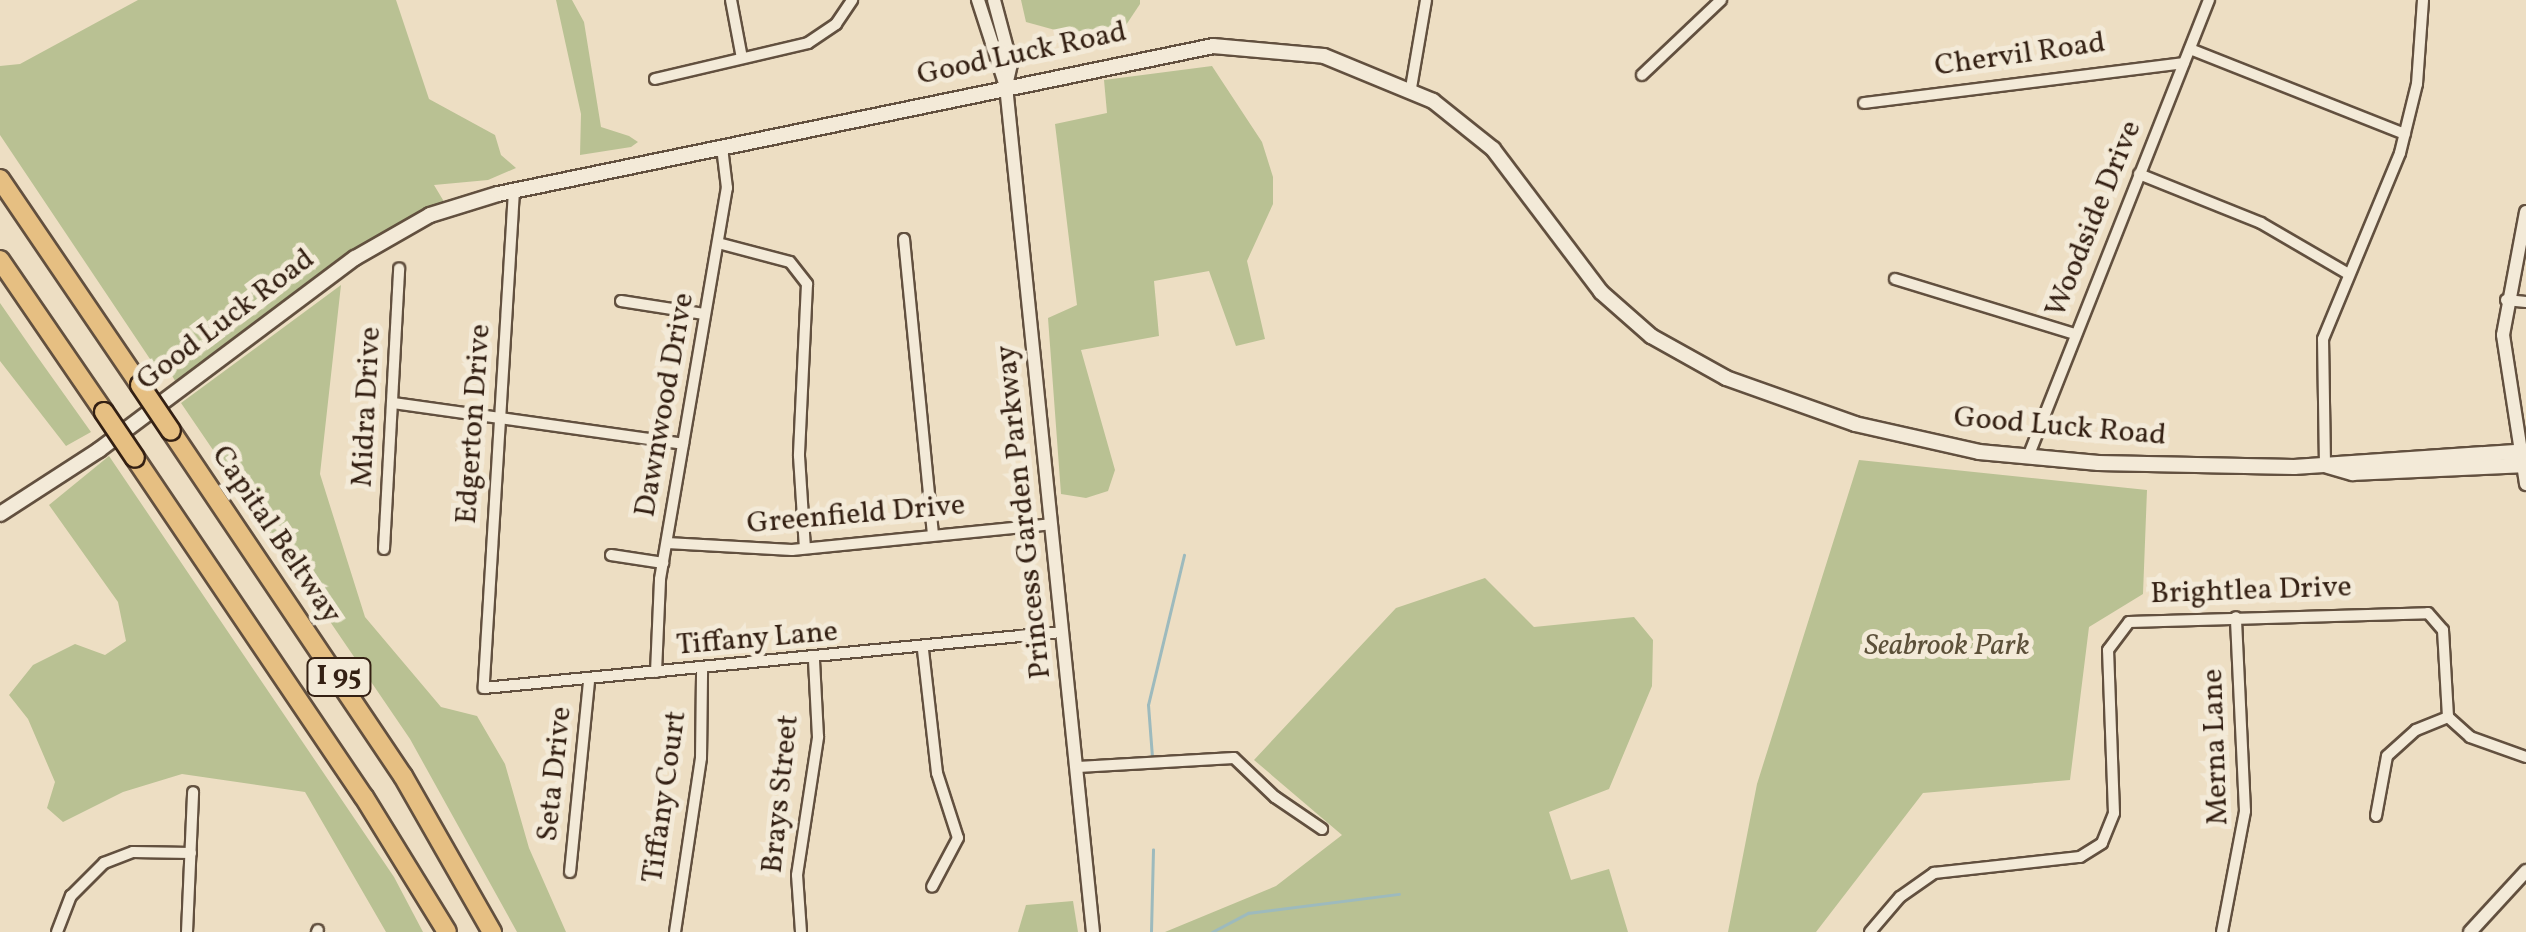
<!DOCTYPE html>
<style>
body{margin:0}
#map{position:relative;width:2526px;height:932px;overflow:hidden;background:#eddec3;font-family:Vollkorn,serif}
div>[style]{position:absolute}
.green>*{inset:0;background:#b9c193}
.stream>*{height:2.5px;margin:-1.25px;padding:0 1.25px;transform-origin:1.25px;border-radius:1.25px;background:#9dbabd}
.roads{filter:drop-shadow(2px 0 #62503f) drop-shadow(-2px 0 #62503f) drop-shadow(0 2px #62503f) drop-shadow(0 -2px #62503f)}
.minor>*{height:10px;margin:-5px;padding:0 5px;transform-origin:5px;border-radius:5px;background:#f3ead8}
.tertiary>*{height:12px;margin:-6px;padding:0 6px;transform-origin:6px;border-radius:6px;background:#f3ead8}
.secondary>*{height:14px;margin:-7px;padding:0 7px;transform-origin:7px;border-radius:7px;background:#f3ead8}
.motorway>*{height:18px;margin:-9px;padding:0 9px;transform-origin:9px;border-radius:9px;background:#e6bf82}
.bridges{filter:drop-shadow(2px 0 #342013) drop-shadow(-2px 0 #342013) drop-shadow(0 2px #342013) drop-shadow(0 -2px #342013)}
.motorway-bridge>*{height:18px;margin:-9px;padding:0 9px;transform-origin:9px;border-radius:9px;background:#e6bf82}
span{translate:-50% -50%;white-space:nowrap;text-align:center;line-height:1.15;-webkit-text-stroke:10px #f3ead8;paint-order:stroke}
.shield-label span{padding:2px 8px;background:#f3ead8;border:2px solid;border-radius:8px;-webkit-text-stroke-width:0}
.shield-label{font-size:28px;color:#342013;font-weight:700}
.street-label{font-size:30px;color:#342013}
.park-label{font-size:30px;color:#5c5039;font-style:italic}
</style>
<div id="map">
<div class="green">
<i style="clip-path:polygon(138px 0,396px 0,429px 99px,495px 135px,501px 155px,516px 168px,488px 180px,434px 185px,449px 210px,391px 235px,180px 389px,171px 374px,156px 368px,0 135px,0 66px,20px 64px)"></i>
<i style="clip-path:polygon(556px 0,572px 0,584px 22px,601px 127px,629px 136px,638px 142px,631px 147px,580px 155px,581px 114px)"></i>
<i style="clip-path:polygon(1021px 0,1140px 0,1140px 4px,1126px 25px,1066px 33px,1026px 22px)"></i>
<i style="clip-path:polygon(1212px 66px,1262px 142px,1273px 177px,1273px 204px,1247px 261px,1265px 339px,1236px 346px,1209px 271px,1154px 281px,1159px 336px,1081px 350px,1115px 470px,1108px 491px,1086px 498px,1061px 494px,1048px 318px,1077px 305px,1055px 124px,1107px 113px,1104px 80px)"></i>
<i style="clip-path:polygon(341px 285px,320px 474px,365px 617px,441px 707px,477px 716px,505px 764px,529px 848px,566px 932px,517px 932px,410px 739px,181px 403px)"></i>
<i style="clip-path:polygon(0 303px,34px 352px,91px 432px,66px 446px,0 361px)"></i>
<i style="clip-path:polygon(109px 456px,394px 877px,423px 932px,386px 932px,305px 792px,182px 774px,123px 792px,63px 822px,47px 808px,55px 782px,28px 719px,9px 695px,33px 665px,75px 644px,105px 655px,126px 641px,118px 602px,49px 505px)"></i>
<i style="clip-path:polygon(1859px 460px,2147px 490px,2143px 594px,2089px 627px,2070px 780px,1923px 793px,1816px 932px,1728px 932px,1757px 784px)"></i>
<i style="clip-path:polygon(1485px 578px,1534px 627px,1634px 617px,1653px 640px,1652px 686px,1609px 789px,1549px 812px,1571px 880px,1609px 869px,1628px 932px,1165px 932px,1276px 886px,1342px 835px,1254px 760px,1396px 608px)"></i>
<i style="clip-path:polygon(1073px 901px,1078px 932px,1018px 932px,1026px 905px)"></i>
</div>
<div class="stream">
<i style="left:1152px;top:757px;width:52px;rotate:-94.4deg"></i>
<i style="left:1148px;top:705px;width:154px;rotate:-76.5deg"></i>
<i style="left:1151px;top:932px;width:82px;rotate:-88.6deg"></i>
<i style="left:1212px;top:932px;width:41px;rotate:-27.8deg"></i>
<i style="left:1248px;top:913px;width:152px;rotate:-7.2deg"></i>
</div>
<div class="roads">
<div class="minor">
<i style="left:731px;top:0;width:59px;rotate:79.3deg"></i>
<i style="left:2190px;top:49px;width:231px;rotate:21.6deg"></i>
<i style="left:1642px;top:75px;width:109px;rotate:-43.5deg"></i>
<i style="left:655px;top:79px;width:157px;rotate:-13.2deg"></i>
<i style="left:808px;top:43px;width:34px;rotate:-34deg"></i>
<i style="left:836px;top:24px;width:29px;rotate:-56deg"></i>
<i style="left:1411px;top:88px;width:89px;rotate:-80.3deg"></i>
<i style="left:1864px;top:103px;width:322px;rotate:-7.1deg"></i>
<i style="left:2139px;top:174px;width:131px;rotate:21.9deg"></i>
<i style="left:2261px;top:223px;width:99px;rotate:30.2deg"></i>
<i style="left:514px;top:191px;width:498px;rotate:93.5deg"></i>
<i style="left:484px;top:688px;width:580px;rotate:-5.54deg"></i>
<i style="left:904px;top:239px;width:295px;rotate:84.4deg"></i>
<i style="left:718px;top:243px;width:74px;rotate:14.8deg"></i>
<i style="left:790px;top:262px;width:28px;rotate:52deg"></i>
<i style="left:807px;top:284px;width:172px;rotate:92.7deg"></i>
<i style="left:799px;top:456px;width:92px;rotate:86.3deg"></i>
<i style="left:1895px;top:279px;width:188px;rotate:17deg"></i>
<i style="left:2506px;top:300px;width:20px;rotate:6deg"></i>
<i style="left:621px;top:301px;width:84px;rotate:8.9deg"></i>
<i style="left:393px;top:403px;width:293px;rotate:8deg"></i>
<i style="left:2028px;top:457px;width:492px;rotate:-68.4deg"></i>
<i style="left:2325px;top:465px;width:126px;rotate:-90.9deg"></i>
<i style="left:2323px;top:339px;width:201px;rotate:-67.5deg"></i>
<i style="left:2400px;top:153px;width:71px;rotate:-76.2deg"></i>
<i style="left:2417px;top:84px;width:84px;rotate:-85.9deg"></i>
<i style="left:667px;top:543px;width:125px;rotate:3.2deg"></i>
<i style="left:792px;top:550px;width:260px;rotate:-5.7deg"></i>
<i style="left:384px;top:549px;width:281px;rotate:-86.9deg"></i>
<i style="left:611px;top:555px;width:53px;rotate:8.7deg"></i>
<i style="left:923px;top:650px;width:124px;rotate:83.5deg"></i>
<i style="left:937px;top:773px;width:68px;rotate:72.1deg"></i>
<i style="left:958px;top:838px;width:55px;rotate:118deg"></i>
<i style="left:656px;top:672px;width:93px;rotate:-87.5deg"></i>
<i style="left:660px;top:579px;width:397px;rotate:-80.3deg"></i>
<i style="left:727px;top:188px;width:41px;rotate:-97deg"></i>
<i style="left:1078px;top:767px;width:156px;rotate:-3.3deg"></i>
<i style="left:1234px;top:758px;width:57px;rotate:43.6deg"></i>
<i style="left:1275px;top:797px;width:57px;rotate:34.2deg"></i>
<i style="left:2376px;top:816px;width:61px;rotate:-79.6deg"></i>
<i style="left:2387px;top:756px;width:39px;rotate:-42deg"></i>
<i style="left:2416px;top:730px;width:35px;rotate:-22deg"></i>
<i style="left:570px;top:872px;width:191px;rotate:-84.3deg"></i>
<i style="left:57px;top:932px;width:39px;rotate:-69deg"></i>
<i style="left:71px;top:896px;width:47px;rotate:-45deg"></i>
<i style="left:104px;top:863px;width:31px;rotate:-21deg"></i>
<i style="left:133px;top:852px;width:58px;rotate:1deg"></i>
<i style="left:187px;top:932px;width:140px;rotate:-87.5deg"></i>
<i style="left:317px;top:932px;width:2px;rotate:-63deg"></i>
<i style="left:675px;top:932px;width:176px;rotate:-81.5deg"></i>
<i style="left:701px;top:758px;width:88px;rotate:-89.3deg"></i>
<i style="left:801px;top:932px;width:57px;rotate:-94deg"></i>
<i style="left:797px;top:875px;width:140px;rotate:-81.3deg"></i>
<i style="left:818px;top:737px;width:77px;rotate:-93deg"></i>
<i style="left:1870px;top:932px;width:46px;rotate:-49.4deg"></i>
<i style="left:1900px;top:897px;width:42px;rotate:-35.2deg"></i>
<i style="left:1934px;top:873px;width:147px;rotate:-6.3deg"></i>
<i style="left:2080px;top:857px;width:26px;rotate:-32deg"></i>
<i style="left:2102px;top:843px;width:32px;rotate:-68deg"></i>
<i style="left:2114px;top:813px;width:163px;rotate:-92.1deg"></i>
<i style="left:2108px;top:650px;width:35px;rotate:-53deg"></i>
<i style="left:2129px;top:622px;width:299px;rotate:-1.7deg"></i>
<i style="left:2428px;top:613px;width:23px;rotate:49deg"></i>
<i style="left:2443px;top:630px;width:87px;rotate:86.7deg"></i>
<i style="left:2448px;top:717px;width:30px;rotate:42deg"></i>
<i style="left:2470px;top:737px;width:59px;rotate:19.7deg"></i>
<i style="left:2222px;top:932px;width:123px;rotate:-79.2deg"></i>
<i style="left:2245px;top:811px;width:194px;rotate:-92.7deg"></i>
</div>
<div class="tertiary">
<i style="left:978px;top:0;width:90px;rotate:72deg"></i>
<i style="left:1006px;top:86px;width:850px;rotate:84.13deg"></i>
<i style="left:994px;top:0;width:66px;rotate:75.1deg"></i>
<i style="left:1011px;top:64px;width:23px;rotate:103deg"></i>
<i style="left:2526px;top:212px;width:125px;rotate:100.6deg"></i>
<i style="left:2503px;top:335px;width:151px;rotate:81.2deg"></i>
<i style="left:2470px;top:932px;width:83px;rotate:-47.4deg"></i>
</div>
<div class="secondary">
<i style="left:2328px;top:466px;width:26px;rotate:16deg"></i>
<i style="left:2353px;top:473px;width:173px;rotate:-2.6deg"></i>
<i style="left:0;top:514px;width:118px;rotate:-32.9deg"></i>
<i style="left:99px;top:450px;width:320px;rotate:-36.9deg"></i>
<i style="left:355px;top:258px;width:86px;rotate:-29.8deg"></i>
<i style="left:430px;top:215px;width:71px;rotate:-17.2deg"></i>
<i style="left:498px;top:194px;width:730px;rotate:-11.69deg"></i>
<i style="left:1213px;top:46px;width:111px;rotate:5.1deg"></i>
<i style="left:1324px;top:56px;width:118px;rotate:22.4deg"></i>
<i style="left:1433px;top:101px;width:77px;rotate:38.7deg"></i>
<i style="left:1493px;top:149px;width:179px;rotate:52.9deg"></i>
<i style="left:1601px;top:292px;width:67px;rotate:41.3deg"></i>
<i style="left:1651px;top:336px;width:86px;rotate:29.2deg"></i>
<i style="left:1726px;top:378px;width:137px;rotate:19.6deg"></i>
<i style="left:1855px;top:424px;width:127px;rotate:12.7deg"></i>
<i style="left:1979px;top:452px;width:120px;rotate:5.3deg"></i>
<i style="left:2098px;top:463px;width:196px;rotate:1.2deg"></i>
<i style="left:2294px;top:467px;width:233px;rotate:-3.9deg"></i>
</div>
<div class="motorway">
<i style="left:0;top:179px;width:249px;rotate:55.8deg"></i>
<i style="left:0;top:260px;width:184px;rotate:55.6deg"></i>
<i style="left:171px;top:431px;width:416px;rotate:56.1deg"></i>
<i style="left:403px;top:776px;width:180px;rotate:60.3deg"></i>
<i style="left:135px;top:458px;width:409px;rotate:56deg"></i>
<i style="left:364px;top:797px;width:158px;rotate:58.4deg"></i>
</div>
</div>
<div class="bridges">
<div class="motorway-bridge">
<i style="left:140px;top:385px;width:55px;rotate:56deg"></i>
<i style="left:104px;top:412px;width:55px;rotate:56deg"></i>
</div>
</div>
<div class="shield-label">
<span style="left:339px;top:677px">I 95</span>
</div>
<div class="street-label">
<span style="left:1022px;top:54px;rotate:-12deg">Good Luck Road</span>
<span style="left:2020px;top:55px;rotate:-8deg">Chervil Road</span>
<span style="left:2094px;top:219px;rotate:-68deg">Woodside Drive</span>
<span style="left:226px;top:320px;rotate:-37deg">Good Luck Road</span>
<span style="left:665px;top:405px;rotate:-80deg">Dawnwood Drive</span>
<span style="left:367px;top:407px;rotate:-87deg">Midra Drive</span>
<span style="left:474px;top:424px;rotate:-86deg">Edgerton Drive</span>
<span style="left:2060px;top:427px;rotate:5deg">Good Luck Road</span>
<span style="left:1024px;top:512px;rotate:-96deg">Princess Garden Parkway</span>
<span style="left:856px;top:515px;rotate:-5deg">Greenfield Drive</span>
<span style="left:276px;top:535px;rotate:56deg">Capital Beltway</span>
<span style="left:2251px;top:591px;rotate:-2deg">Brightlea Drive</span>
<span style="left:757px;top:639px;rotate:-5deg">Tiffany Lane</span>
<span style="left:2216px;top:747px;rotate:-92deg">Merna Lane</span>
<span style="left:555px;top:774px;rotate:-84deg">Seta Drive</span>
<span style="left:781px;top:794px;rotate:-84deg">Brays Street</span>
<span style="left:665px;top:797px;rotate:-82deg">Tiffany Court</span>
</div>
<div class="park-label">
<span style="left:1947px;top:646px">Seabrook Park</span>
</div>
</div>
